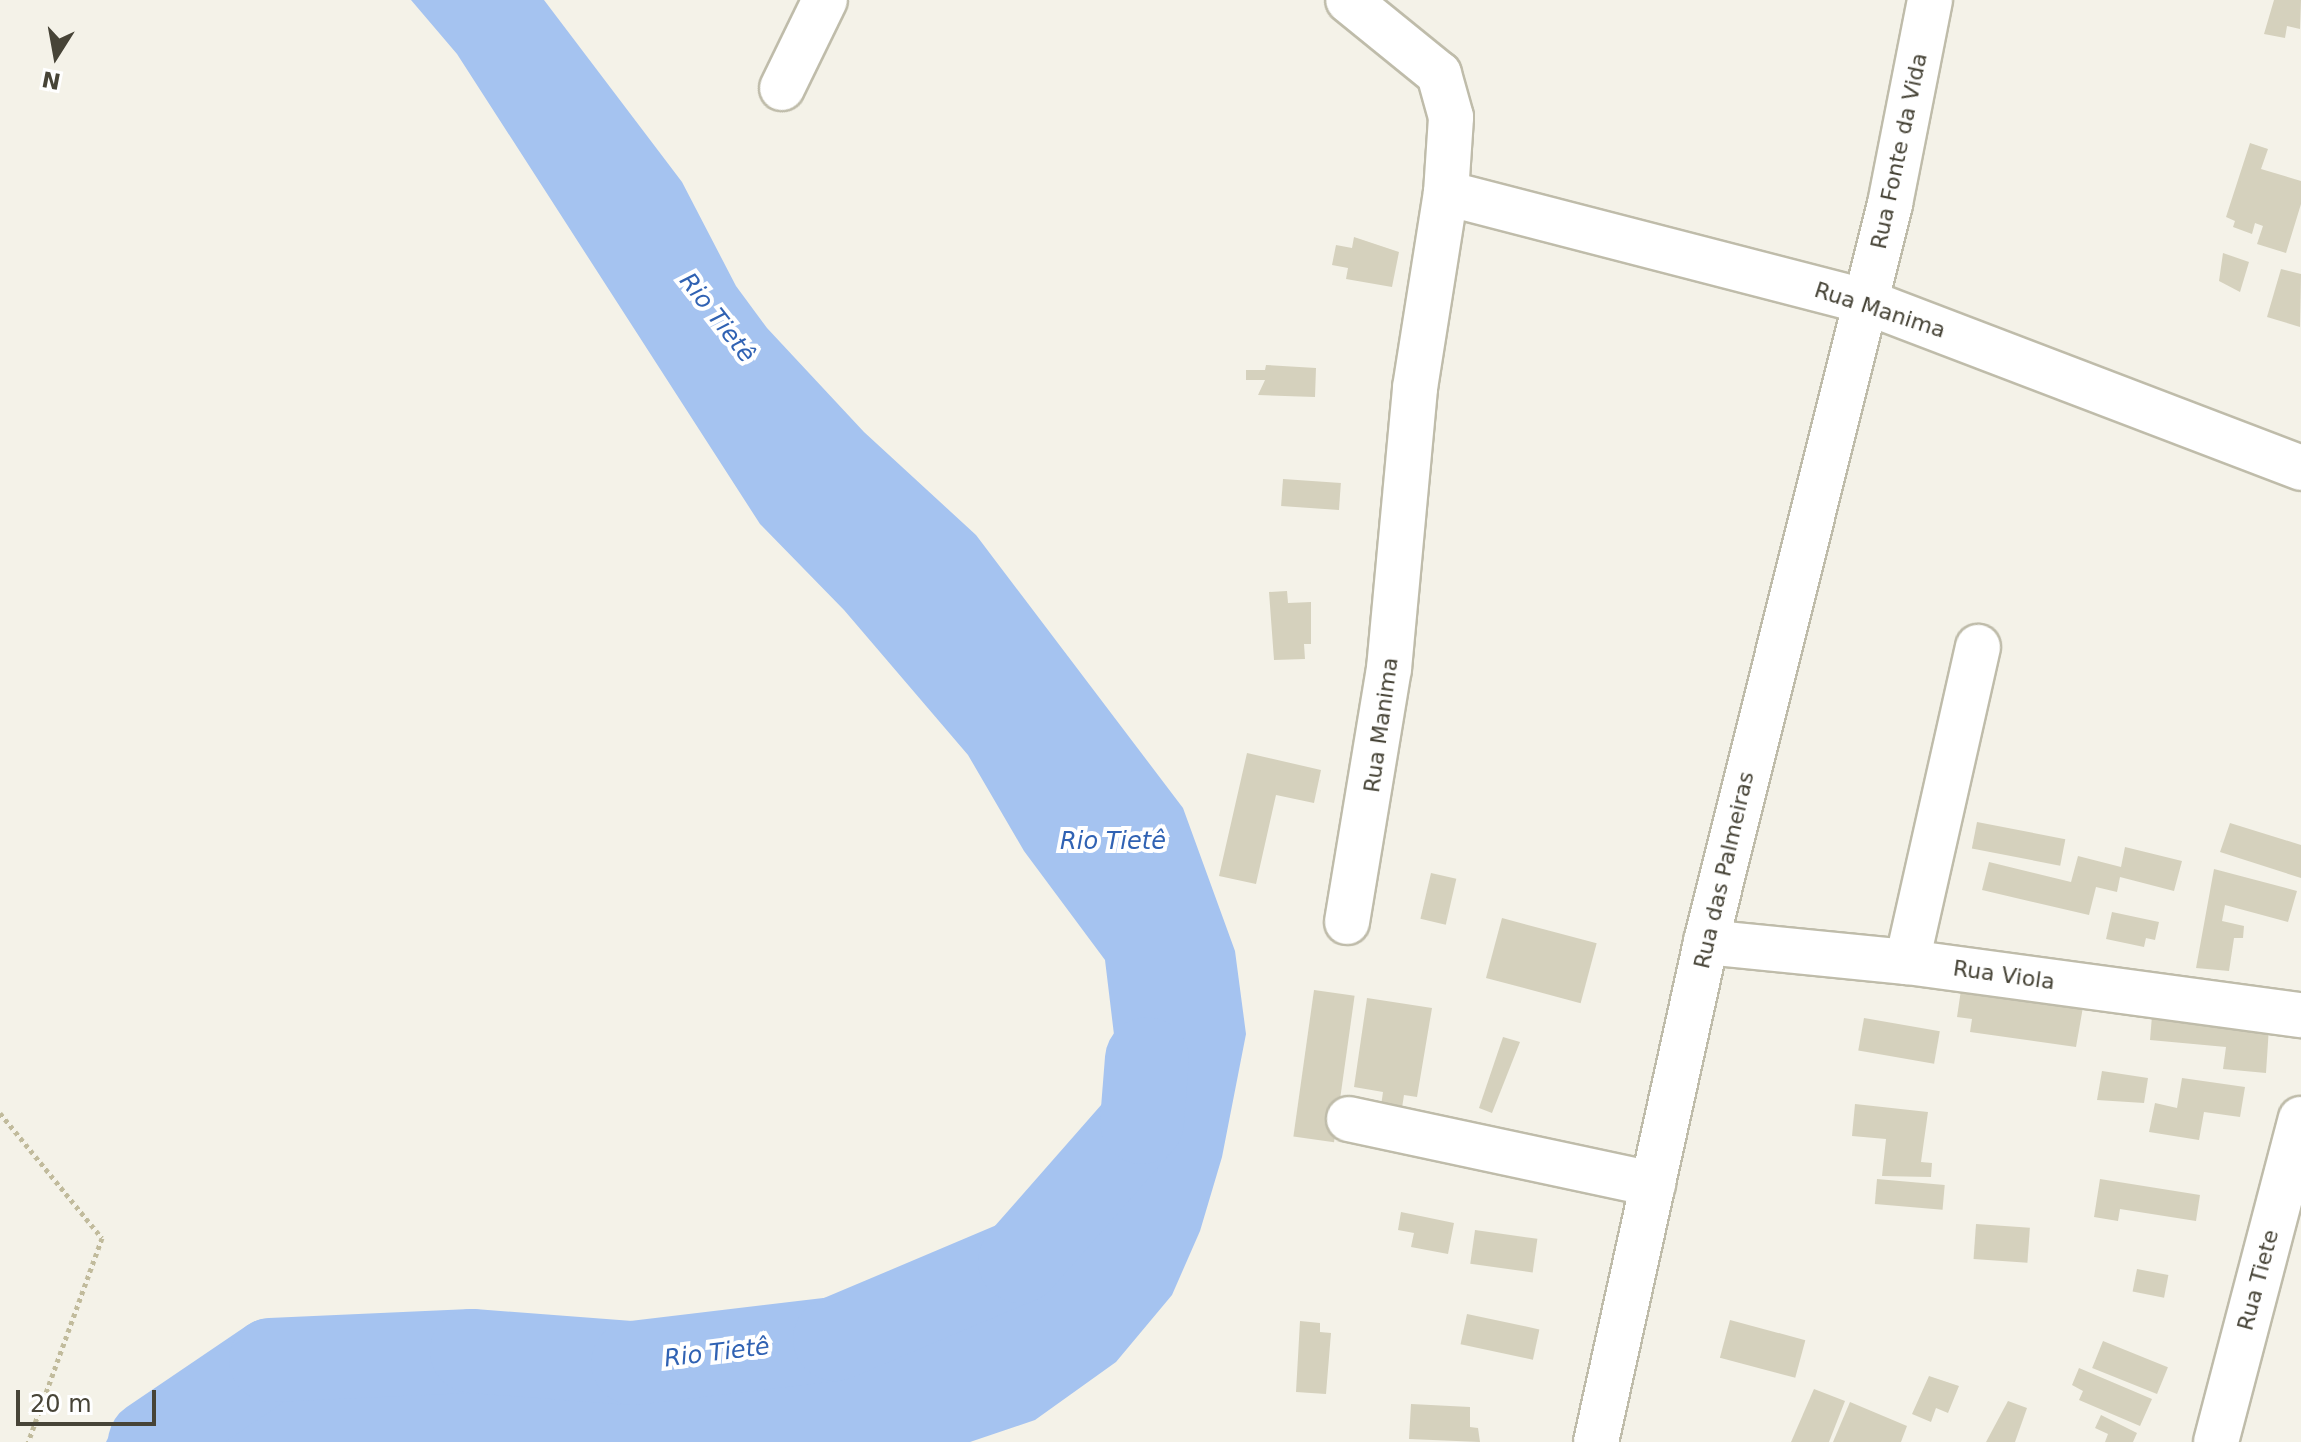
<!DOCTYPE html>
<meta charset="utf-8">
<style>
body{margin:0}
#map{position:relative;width:2301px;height:1442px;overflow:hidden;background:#f4f2e8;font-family:"DejaVu Sans",sans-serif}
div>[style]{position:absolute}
.water>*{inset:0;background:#a5c3f0}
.river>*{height:84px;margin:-42px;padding:0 42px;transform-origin:42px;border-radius:42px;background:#a5c3f0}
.building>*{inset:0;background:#d5d1bd;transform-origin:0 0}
.path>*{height:5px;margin-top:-2.5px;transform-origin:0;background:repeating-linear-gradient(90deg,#c1bb9c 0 4px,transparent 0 8px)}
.roads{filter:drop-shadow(2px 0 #bfbcaa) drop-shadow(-2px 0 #bfbcaa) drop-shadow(0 2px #bfbcaa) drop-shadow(0 -2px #bfbcaa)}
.minor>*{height:44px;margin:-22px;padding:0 22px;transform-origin:22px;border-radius:22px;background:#fff}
span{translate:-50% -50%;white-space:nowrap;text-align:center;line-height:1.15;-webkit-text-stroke:8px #fff;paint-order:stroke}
.street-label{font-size:22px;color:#474437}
.water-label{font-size:24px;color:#3062b3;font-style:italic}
.north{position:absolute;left:16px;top:16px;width:80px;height:80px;-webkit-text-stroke:6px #fff;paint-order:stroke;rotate:191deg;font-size:22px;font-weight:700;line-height:32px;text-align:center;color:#474437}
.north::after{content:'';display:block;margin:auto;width:28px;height:36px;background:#474437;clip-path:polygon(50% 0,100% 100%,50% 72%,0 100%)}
.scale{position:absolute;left:16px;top:1390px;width:140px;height:36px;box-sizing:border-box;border:4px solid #474437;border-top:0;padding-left:10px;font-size:24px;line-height:28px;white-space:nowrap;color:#474437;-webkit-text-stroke:6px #fff;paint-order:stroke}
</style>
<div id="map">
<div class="water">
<i style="clip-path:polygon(411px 0,544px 0,682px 182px,736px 286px,767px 328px,864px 432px,976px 535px,1183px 808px,1235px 951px,1246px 1034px,1222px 1157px,1200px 1231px,1172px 1295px,1116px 1362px,1035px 1420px,970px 1442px,106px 1442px,117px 1420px,211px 1377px,287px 1368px,361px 1390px,489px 1352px,780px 1362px,1047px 1256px,1104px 1185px,1115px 1043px,1105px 960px,1024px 851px,968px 755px,844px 610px,760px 524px,457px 54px)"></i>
</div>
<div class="river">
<i style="left:150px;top:1442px;width:146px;rotate:-34.1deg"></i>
<i style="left:271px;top:1360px;width:201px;rotate:-2.6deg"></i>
<i style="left:472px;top:1351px;width:161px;rotate:4.3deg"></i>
<i style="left:633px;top:1363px;width:203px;rotate:-6.8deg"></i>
<i style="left:835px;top:1339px;width:201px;rotate:-22.9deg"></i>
<i style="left:1020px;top:1261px;width:185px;rotate:-48.7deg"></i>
<i style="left:1142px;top:1122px;width:63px;rotate:-85.5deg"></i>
</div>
<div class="building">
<i style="clip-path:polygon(2274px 0,2301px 0,2300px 29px,2287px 26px,2285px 38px,2264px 34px)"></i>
<i style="clip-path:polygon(2250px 143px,2268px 149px,2261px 169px,2301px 181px,2301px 204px,2286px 253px,2257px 244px,2263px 226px,2255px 223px,2252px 234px,2233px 227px,2235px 221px,2226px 217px)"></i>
<i style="clip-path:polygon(1354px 237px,1399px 252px,1392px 287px,1346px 279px,1348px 268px,1332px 265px,1336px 245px,1352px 248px)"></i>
<i style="clip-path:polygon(2223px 253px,2249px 262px,2240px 292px,2219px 281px)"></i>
<i style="clip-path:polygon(2281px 269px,2301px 274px,2300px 327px,2267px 317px)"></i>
<i style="clip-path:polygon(1266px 365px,1316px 368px,1315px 397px,1258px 395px,1265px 380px,1246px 380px,1246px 370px,1265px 370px)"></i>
<i style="left:1283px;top:479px;width:58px;height:27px;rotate:4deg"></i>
<i style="clip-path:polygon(1287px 591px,1288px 603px,1311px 602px,1311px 644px,1304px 644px,1305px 659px,1274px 660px,1269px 592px)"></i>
<i style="clip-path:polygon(1247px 753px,1321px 770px,1314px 803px,1276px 795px,1256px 884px,1219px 876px)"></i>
<i style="left:1977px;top:822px;width:90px;height:27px;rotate:11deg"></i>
<i style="clip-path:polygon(2230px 823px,2301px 845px,2301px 878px,2220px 852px)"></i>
<i style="clip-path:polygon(2125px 847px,2182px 861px,2174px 891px,2120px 877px,2117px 892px,2096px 887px,2089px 915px,1982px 890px,1989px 862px,2071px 882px,2078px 856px,2121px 867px)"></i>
<i style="clip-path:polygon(2214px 869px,2297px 891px,2288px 922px,2225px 905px,2222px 921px,2244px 926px,2243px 938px,2234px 938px,2229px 971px,2196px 968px)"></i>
<i style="left:1431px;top:873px;width:26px;height:47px;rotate:13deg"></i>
<i style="clip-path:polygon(2112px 912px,2159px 922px,2155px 940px,2146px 938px,2144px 947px,2106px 939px)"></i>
<i style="left:1502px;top:918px;width:98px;height:62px;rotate:15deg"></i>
<i style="left:1314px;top:990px;width:41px;height:148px;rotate:8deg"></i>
<i style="clip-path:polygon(1961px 990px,2083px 1007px,2076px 1047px,1970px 1032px,1972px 1019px,1957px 1017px)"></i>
<i style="clip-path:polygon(1367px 998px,1432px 1008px,1417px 1097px,1404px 1095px,1402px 1108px,1381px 1106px,1383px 1092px,1354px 1087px)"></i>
<i style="clip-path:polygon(2152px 1016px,2269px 1027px,2266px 1073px,2223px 1069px,2226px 1047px,2150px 1040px)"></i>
<i style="left:1864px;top:1018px;width:77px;height:33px;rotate:10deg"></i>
<i style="clip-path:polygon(1503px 1037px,1520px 1042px,1492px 1113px,1479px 1108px)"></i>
<i style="clip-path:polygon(2102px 1071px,2148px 1078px,2144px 1103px,2097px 1100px)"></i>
<i style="clip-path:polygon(2182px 1078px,2245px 1087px,2240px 1117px,2204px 1112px,2199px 1140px,2149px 1132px,2155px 1103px,2177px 1108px)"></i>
<i style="clip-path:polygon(1855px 1104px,1928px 1112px,1921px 1162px,1932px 1163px,1931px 1177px,1882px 1176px,1886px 1139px,1852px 1136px)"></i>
<i style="left:1877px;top:1179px;width:68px;height:25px;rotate:5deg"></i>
<i style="clip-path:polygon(2100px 1179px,2200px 1195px,2196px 1221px,2120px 1209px,2118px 1221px,2094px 1217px)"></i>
<i style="clip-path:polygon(1401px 1212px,1454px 1223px,1448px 1254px,1411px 1247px,1414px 1233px,1398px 1230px)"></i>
<i style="left:1976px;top:1224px;width:54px;height:35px;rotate:4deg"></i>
<i style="left:1475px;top:1230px;width:63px;height:34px;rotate:8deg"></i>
<i style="left:2137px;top:1269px;width:32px;height:23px;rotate:11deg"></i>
<i style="left:1467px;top:1314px;width:74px;height:31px;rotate:12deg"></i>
<i style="left:1730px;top:1320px;width:78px;height:39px;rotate:15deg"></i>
<i style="clip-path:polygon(1300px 1321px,1320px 1323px,1320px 1332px,1331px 1333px,1326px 1394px,1296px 1392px)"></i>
<i style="left:2103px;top:1341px;width:70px;height:29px;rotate:22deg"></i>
<i style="clip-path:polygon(2079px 1368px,2152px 1399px,2140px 1426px,2079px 1400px,2083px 1391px,2072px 1385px)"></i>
<i style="clip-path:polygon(1929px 1376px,1959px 1386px,1948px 1413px,1936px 1408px,1931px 1422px,1912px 1414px)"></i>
<i style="clip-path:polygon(1814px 1389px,1845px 1401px,1829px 1442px,1791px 1442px)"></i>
<i style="clip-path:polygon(2008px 1401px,2027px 1408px,2015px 1442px,1986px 1442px)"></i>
<i style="clip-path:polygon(1850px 1402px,1907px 1426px,1901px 1442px,1833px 1442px)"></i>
<i style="clip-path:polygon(1411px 1404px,1470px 1407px,1470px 1427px,1478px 1428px,1480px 1442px,1409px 1439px)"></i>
<i style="clip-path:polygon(2101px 1415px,2137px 1433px,2133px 1442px,2105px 1442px,2108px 1434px,2095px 1428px)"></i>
</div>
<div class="path">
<i style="left:0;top:1113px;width:161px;rotate:50.8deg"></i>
<i style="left:102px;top:1238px;width:217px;rotate:109.9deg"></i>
</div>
<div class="roads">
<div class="minor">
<i style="left:782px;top:88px;width:98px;rotate:-64deg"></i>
<i style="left:1446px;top:193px;width:432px;rotate:14.5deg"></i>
<i style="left:1864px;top:301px;width:468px;rotate:20.9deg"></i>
<i style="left:1347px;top:922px;width:256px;rotate:-80.6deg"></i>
<i style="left:1389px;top:669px;width:282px;rotate:-84.7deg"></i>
<i style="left:1415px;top:388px;width:197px;rotate:-81deg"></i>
<i style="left:1446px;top:193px;width:76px;rotate:-86.2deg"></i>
<i style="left:1451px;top:117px;width:45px;rotate:-105.6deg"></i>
<i style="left:1439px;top:74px;width:117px;rotate:-140.9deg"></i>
<i style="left:1706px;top:942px;width:202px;rotate:5.7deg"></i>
<i style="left:1907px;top:962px;width:398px;rotate:7.7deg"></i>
<i style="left:1907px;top:962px;width:323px;rotate:-77.3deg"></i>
<i style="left:1349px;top:1119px;width:311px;rotate:12.1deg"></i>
<i style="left:1596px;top:1442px;width:512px;rotate:-77.59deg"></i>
<i style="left:1706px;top:942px;width:761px;rotate:-76deg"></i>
<i style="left:1890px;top:204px;width:208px;rotate:-78.9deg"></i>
<i style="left:2216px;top:1442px;width:334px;rotate:-75.3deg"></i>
</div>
</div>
<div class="street-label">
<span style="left:1899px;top:151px;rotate:-78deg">Rua Fonte da Vida</span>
<span style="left:1880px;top:310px;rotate:18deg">Rua Manima</span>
<span style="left:1381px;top:725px;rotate:-82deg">Rua Manima</span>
<span style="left:1724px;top:870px;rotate:-77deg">Rua das Palmeiras</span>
<span style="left:2004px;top:975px;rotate:8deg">Rua Viola</span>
<span style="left:2258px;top:1280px;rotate:-75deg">Rua Tiete</span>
</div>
<div class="water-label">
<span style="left:717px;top:318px;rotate:52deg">Rio Tietê</span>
<span style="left:1113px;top:842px">Rio Tietê</span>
<span style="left:717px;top:1353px;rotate:-7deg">Rio Tietê</span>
</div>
<div class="north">N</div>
<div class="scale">20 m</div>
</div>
